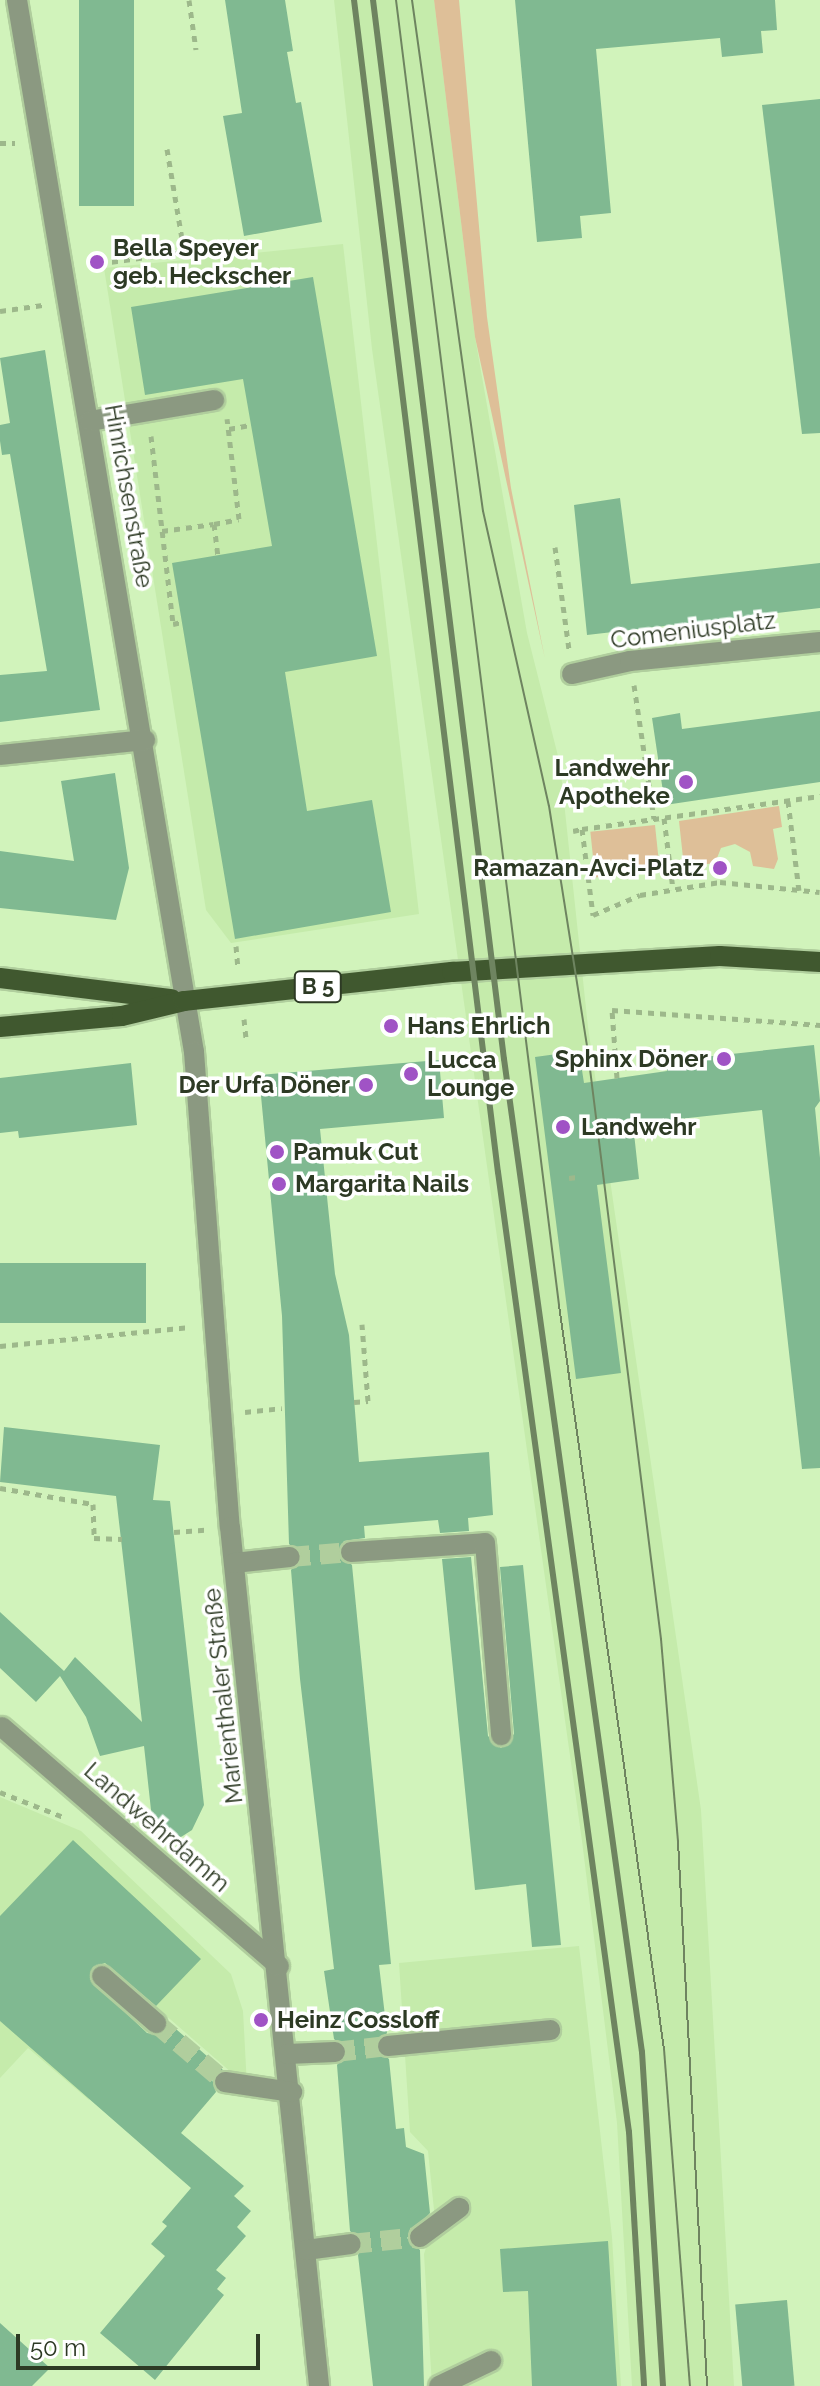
<!DOCTYPE html>
<meta charset="utf-8">
<style>
body{margin:0}
#map{position:relative;width:820px;height:2386px;overflow:hidden;background:#d1f3bb;font-family:Raleway,sans-serif}
div>[style]{position:absolute}
.built>*{inset:0;background:#c5ebab}
.green>*{inset:0;background:#debf98;transform-origin:0 0}
.building>*{inset:0;background:#80b991;transform-origin:0 0}
.minor-tunnel>*{height:20px;margin-top:-10px;transform-origin:0;background:repeating-linear-gradient(90deg,#b0ce9d 0 20px,transparent 0 30px)}
.path>*{height:5px;margin-top:-2.5px;transform-origin:0;background:repeating-linear-gradient(90deg,#9db88b 0 6px,transparent 0 12px)}
.roads{filter:drop-shadow(2px 0 #b0ce9d) drop-shadow(-2px 0 #b0ce9d) drop-shadow(0 2px #b0ce9d) drop-shadow(0 -2px #b0ce9d)}
.minor>*{height:20px;margin:-10px;padding:0 10px;transform-origin:10px;border-radius:10px;background:#8b9981}
.major>*{height:20px;margin:-10px;padding:0 10px;transform-origin:10px;border-radius:10px;background:#40582f}
.tram>*{height:2px;margin:-1px;padding:0 1px;transform-origin:1px;border-radius:1px;background:#6e8460}
.rail>*{height:6px;margin:-3px;padding:0 3px;transform-origin:3px;border-radius:3px;background:#6e8460}
.dots>*{width:22px;height:22px;translate:-50% -50%;box-sizing:border-box;border:4px solid #fff;border-radius:50%}
span{translate:-50% -50%;white-space:nowrap;text-align:center;line-height:1.15;-webkit-text-stroke:7px #fff;paint-order:stroke}
.shield-label span{padding:2px 6px;background:#fff;border:2px solid;border-radius:6px;-webkit-text-stroke-width:0}
.shield-label{font-size:22px;color:#2d3a24;font-weight:700}
.poi-label{font-size:24px;color:#2d3a24;font-weight:700}
.left{translate:0 -50%;text-align:left}
.right{translate:-100% -50%;text-align:right}
.street-label{font-size:24px;color:#2d3a24}
.scale{position:absolute;left:16px;top:2334px;width:244px;height:36px;box-sizing:border-box;border:4px solid #2d3a24;border-top:0;padding-left:10px;font-size:24px;line-height:28px;white-space:nowrap;color:#2d3a24;-webkit-text-stroke:6px #fff;paint-order:stroke}
</style>
<div id="map">
<div class="built">
<i style="clip-path:polygon(334px 0,434px 0,475px 337px,527px 633px,560px 764px,588px 1027px,701px 1810px,734px 2386px,632px 2386px,617px 2123px,582px 1841px,372px 349px)"></i>
<i style="clip-path:polygon(343px 244px,419px 914px,231px 943px,206px 910px,104px 268px)"></i>
<i style="clip-path:polygon(0 1797px,81px 1831px,231px 1974px,243px 2011px,247px 2086px,163px 2013px,89px 2100px,28px 2048px,0 2078px)"></i>
<i style="clip-path:polygon(579px 1946px,612px 2237px,621px 2386px,432px 2386px,424px 2254px,435px 2220px,428px 2151px,410px 2132px,399px 1963px)"></i>
</div>
<div class="green">
<i style="clip-path:polygon(434px 0,459px 0,487px 317px,511px 488px,545px 659px,475px 337px)"></i>
<i style="clip-path:polygon(779px 806px,782px 827px,773px 829px,778px 859px,774px 869px,753px 866px,750px 852px,735px 844px,721px 848px,715px 863px,684px 867px,679px 821px)"></i>
<i style="left:655px;top:825px;width:46px;height:65px;rotate:84deg"></i>
</div>
<div class="building">
<i style="left:79px;top:0;width:55px;height:206px"></i>
<i style="clip-path:polygon(225px 0,285px 0,293px 51px,287px 52px,296px 103px,301px 102px,322px 222px,244px 236px,223px 116px,242px 113px)"></i>
<i style="clip-path:polygon(515px 0,775px 0,777px 30px,761px 31px,763px 53px,722px 57px,720px 38px,596px 49px,611px 213px,580px 216px,582px 238px,537px 242px)"></i>
<i style="clip-path:polygon(820px 99px,820px 433px,802px 434px,762px 105px)"></i>
<i style="clip-path:polygon(313px 277px,377px 656px,285px 672px,307px 811px,372px 800px,391px 912px,235px 939px,172px 563px,272px 546px,243px 379px,145px 395px,131px 307px)"></i>
<i style="clip-path:polygon(45px 350px,100px 710px,0 722px,0 675px,47px 671px,10px 454px,2px 455px,0 441px,0 425px,10px 423px,0 358px)"></i>
<i style="clip-path:polygon(620px 498px,631px 584px,820px 563px,820px 608px,587px 635px,574px 505px)"></i>
<i style="clip-path:polygon(820px 711px,820px 782px,665px 805px,652px 718px,680px 713px,682px 729px)"></i>
<i style="clip-path:polygon(115px 773px,129px 868px,116px 920px,0 908px,0 851px,74px 861px,61px 781px)"></i>
<i style="clip-path:polygon(814px 1045px,820px 1101px,815px 1108px,820px 1158px,820px 1468px,802px 1469px,762px 1110px,633px 1124px,639px 1179px,597px 1185px,621px 1373px,576px 1379px,535px 1057px,579px 1051px,584px 1083px,667px 1071px,666px 1061px)"></i>
<i style="clip-path:polygon(439px 1060px,444px 1118px,320px 1129px,335px 1274px,349px 1335px,359px 1462px,489px 1452px,493px 1515px,468px 1518px,469px 1531px,440px 1533px,438px 1520px,364px 1526px,365px 1538px,344px 1541px,338px 1552px,352px 1565px,391px 1964px,379px 1965px,387px 2033px,375px 2048px,389px 2059px,396px 2129px,404px 2128px,406px 2147px,424px 2154px,430px 2213px,407px 2238px,420px 2250px,424px 2386px,373px 2386px,358px 2255px,364px 2243px,350px 2231px,337px 2065px,348px 2051px,334px 2039px,324px 1971px,334px 1969px,300px 1679px,291px 1570px,303px 1556px,289px 1544px,282px 1316px,259px 1075px)"></i>
<i style="clip-path:polygon(131px 1063px,137px 1125px,19px 1138px,18px 1131px,0 1133px,0 1078px)"></i>
<i style="left:146px;top:1263px;width:60px;height:146px;rotate:90deg"></i>
<i style="clip-path:polygon(4px 1427px,160px 1445px,153px 1500px,170px 1501px,204px 1805px,192px 1830px,181px 1837px,168px 1836px,152px 1819px,144px 1746px,100px 1756px,86px 1717px,60px 1676px,36px 1702px,0 1668px,0 1612px,64px 1671px,75px 1657px,142px 1722px,116px 1496px,0 1482px)"></i>
<i style="clip-path:polygon(471px 1557px,488px 1736px,501px 1748px,514px 1734px,500px 1567px,523px 1565px,561px 1945px,532px 1947px,526px 1884px,475px 1890px,442px 1559px)"></i>
<i style="clip-path:polygon(73px 1840px,201px 1959px,156px 2006px,105px 1963px,93px 1967px,90px 1979px,147px 2033px,161px 2035px,169px 2023px,223px 2070px,212px 2079px,216px 2092px,181px 2133px,244px 2186px,234px 2196px,251px 2211px,237px 2227px,246px 2236px,216px 2270px,226px 2278px,217px 2289px,224px 2295px,155px 2380px,100px 2333px,165px 2256px,151px 2244px,167px 2226px,162px 2222px,191px 2188px,0 2021px,0 1916px)"></i>
<i style="clip-path:polygon(608px 2241px,617px 2386px,532px 2386px,528px 2291px,503px 2292px,500px 2249px)"></i>
<i style="left:787px;top:2300px;width:86px;height:52px;rotate:85deg"></i>
<i style="clip-path:polygon(0 2323px,50px 2368px,32px 2386px,0 2386px)"></i>
</div>
<div class="minor-tunnel">
<i style="left:290px;top:1557px;width:61px;rotate:-4.7deg"></i>
<i style="left:156px;top:2023px;width:91px;rotate:40.5deg"></i>
<i style="left:335px;top:2052px;width:53px;rotate:-6.5deg"></i>
<i style="left:351px;top:2244px;width:69px;rotate:-5.8deg"></i>
</div>
<div class="path">
<i style="left:189px;top:0;width:50px;rotate:82deg"></i>
<i style="left:0;top:143px;width:15px"></i>
<i style="left:167px;top:149px;width:103px;rotate:80.5deg"></i>
<i style="left:88px;top:265px;width:147px;rotate:-7.8deg"></i>
<i style="left:0;top:311px;width:43px;rotate:-7.9deg"></i>
<i style="left:229px;top:429px;width:21px;rotate:-11deg"></i>
<i style="left:151px;top:436px;width:189px;rotate:83.3deg"></i>
<i style="left:173px;top:624px;width:9px;rotate:-13deg"></i>
<i style="left:214px;top:524px;width:25px;rotate:-11deg"></i>
<i style="left:239px;top:519px;width:101px;rotate:-96.8deg"></i>
<i style="left:162px;top:531px;width:52px;rotate:-7.7deg"></i>
<i style="left:214px;top:524px;width:31px;rotate:83deg"></i>
<i style="left:555px;top:547px;width:103px;rotate:82.2deg"></i>
<i style="left:634px;top:685px;width:135px;rotate:81.5deg"></i>
<i style="left:788px;top:801px;width:90px;rotate:83deg"></i>
<i style="left:664px;top:818px;width:72px;rotate:82.8deg"></i>
<i style="left:582px;top:829px;width:240px;rotate:-7.9deg"></i>
<i style="left:573px;top:831px;width:9px;rotate:-13deg"></i>
<i style="left:582px;top:829px;width:87px;rotate:82.7deg"></i>
<i style="left:593px;top:915px;width:51px;rotate:-23.1deg"></i>
<i style="left:640px;top:895px;width:81px;rotate:-9.2deg"></i>
<i style="left:720px;top:882px;width:100px;rotate:5.7deg"></i>
<i style="left:236px;top:946px;width:23px;rotate:85deg"></i>
<i style="left:244px;top:1019px;width:20px;rotate:84deg"></i>
<i style="left:617px;top:1078px;width:68px;rotate:-94.2deg"></i>
<i style="left:612px;top:1010px;width:209px;rotate:4.1deg"></i>
<i style="left:569px;top:1178px;width:8px;rotate:-7deg"></i>
<i style="left:0;top:1346px;width:191px;rotate:-5.7deg"></i>
<i style="left:354px;top:1402px;width:14px;rotate:-4deg"></i>
<i style="left:368px;top:1401px;width:77px;rotate:-94.5deg"></i>
<i style="left:245px;top:1412px;width:37px;rotate:-6deg"></i>
<i style="left:0;top:1488px;width:94px;rotate:9.8deg"></i>
<i style="left:93px;top:1504px;width:34px;rotate:88deg"></i>
<i style="left:94px;top:1538px;width:28px;rotate:2deg"></i>
<i style="left:174px;top:1532px;width:31px;rotate:-4deg"></i>
<i style="left:0;top:1792px;width:71px;rotate:21.5deg"></i>
</div>
<div class="roads">
<div class="minor">
<i style="left:17px;top:0;width:1067px;rotate:80.45deg"></i>
<i style="left:194px;top:1052px;width:476px;rotate:85.7deg"></i>
<i style="left:230px;top:1527px;width:864px;rotate:84.08deg"></i>
<i style="left:90px;top:421px;width:126px;rotate:-9.6deg"></i>
<i style="left:572px;top:674px;width:59px;rotate:-12.6deg"></i>
<i style="left:630px;top:661px;width:191px;rotate:-5.7deg"></i>
<i style="left:0;top:755px;width:146px;rotate:-5.9deg"></i>
<i style="left:351px;top:1552px;width:134px;rotate:-3.8deg"></i>
<i style="left:485px;top:1543px;width:193px;rotate:85.2deg"></i>
<i style="left:234px;top:1563px;width:56px;rotate:-6.1deg"></i>
<i style="left:2px;top:1727px;width:366px;rotate:40.8deg"></i>
<i style="left:102px;top:1976px;width:72px;rotate:41deg"></i>
<i style="left:388px;top:2046px;width:163px;rotate:-5.6deg"></i>
<i style="left:287px;top:2054px;width:48px;rotate:-2.4deg"></i>
<i style="left:225px;top:2082px;width:68px;rotate:8.5deg"></i>
<i style="left:420px;top:2237px;width:49px;rotate:-36.6deg"></i>
<i style="left:306px;top:2250px;width:45px;rotate:-7.6deg"></i>
<i style="left:439px;top:2386px;width:58px;rotate:-25.7deg"></i>
</div>
<div class="major">
<i style="left:0;top:978px;width:173px;rotate:7deg"></i>
<i style="left:0;top:1027px;width:122px;rotate:-5.2deg"></i>
<i style="left:122px;top:1016px;width:64px;rotate:-13.6deg"></i>
<i style="left:184px;top:1001px;width:270px;rotate:-6.2deg"></i>
<i style="left:452px;top:972px;width:268px;rotate:-3.4deg"></i>
<i style="left:720px;top:956px;width:100px;rotate:3.4deg"></i>
</div>
</div>
<div class="tram">
<i style="left:396px;top:0;width:1315px;rotate:82.88deg"></i>
<i style="left:559px;top:1305px;width:751px;rotate:81.97deg"></i>
<i style="left:664px;top:2049px;width:338px;rotate:85.6deg"></i>
<i style="left:412px;top:0;width:516px;rotate:82.09deg"></i>
<i style="left:483px;top:511px;width:302px;rotate:77.4deg"></i>
<i style="left:549px;top:806px;width:250px;rotate:81deg"></i>
<i style="left:588px;top:1053px;width:591px;rotate:82.9deg"></i>
<i style="left:661px;top:1639px;width:203px;rotate:85.2deg"></i>
<i style="left:678px;top:1841px;width:546px;rotate:86.95deg"></i>
</div>
<div class="rail">
<i style="left:354px;top:0;width:1181px;rotate:83deg"></i>
<i style="left:498px;top:1172px;width:969px;rotate:82.23deg"></i>
<i style="left:629px;top:2132px;width:254px;rotate:86.6deg"></i>
<i style="left:373px;top:0;width:1067px;rotate:82.95deg"></i>
<i style="left:504px;top:1059px;width:1003px;rotate:82.09deg"></i>
<i style="left:642px;top:2052px;width:335px;rotate:86.4deg"></i>
</div>
<div class="dots">
<i style="left:97px;top:262px;background:#a053c5"></i>
<i style="left:686px;top:782px;background:#a053c5"></i>
<i style="left:720px;top:868px;background:#a053c5"></i>
<i style="left:391px;top:1026px;background:#a053c5"></i>
<i style="left:724px;top:1059px;background:#a053c5"></i>
<i style="left:411px;top:1074px;background:#a053c5"></i>
<i style="left:366px;top:1085px;background:#a053c5"></i>
<i style="left:563px;top:1127px;background:#a053c5"></i>
<i style="left:277px;top:1152px;background:#a053c5"></i>
<i style="left:279px;top:1184px;background:#a053c5"></i>
<i style="left:261px;top:2020px;background:#a053c5"></i>
</div>
<div class="shield-label">
<span style="left:318px;top:987px">B 5</span>
</div>
<div class="poi-label">
<span class="left" style="left:113px;top:262px">Bella Speyer<br>geb. Heckscher</span>
<span class="right" style="left:670px;top:782px">Landwehr<br>Apotheke</span>
<span class="right" style="left:704px;top:868px">Ramazan-Avci-Platz</span>
<span class="left" style="left:407px;top:1026px">Hans Ehrlich</span>
<span class="right" style="left:708px;top:1059px">Sphinx Döner</span>
<span class="left" style="left:427px;top:1074px">Lucca<br>Lounge</span>
<span class="right" style="left:350px;top:1085px">Der Urfa Döner</span>
<span class="left" style="left:581px;top:1127px">Landwehr</span>
<span class="left" style="left:293px;top:1152px">Pamuk Cut</span>
<span class="left" style="left:295px;top:1184px">Margarita Nails</span>
<span class="left" style="left:277px;top:2020px">Heinz Cossloff</span>
</div>
<div class="street-label">
<span style="left:129px;top:496px;rotate:80deg">Hinrichsenstraße</span>
<span style="left:693px;top:630px;rotate:-7deg">Comeniusplatz</span>
<span style="left:223px;top:1696px;rotate:-96deg">Marienthaler Straße</span>
<span style="left:157px;top:1827px;rotate:41deg">Landwehrdamm</span>
</div>
<div class="scale">50 m</div>
</div>
